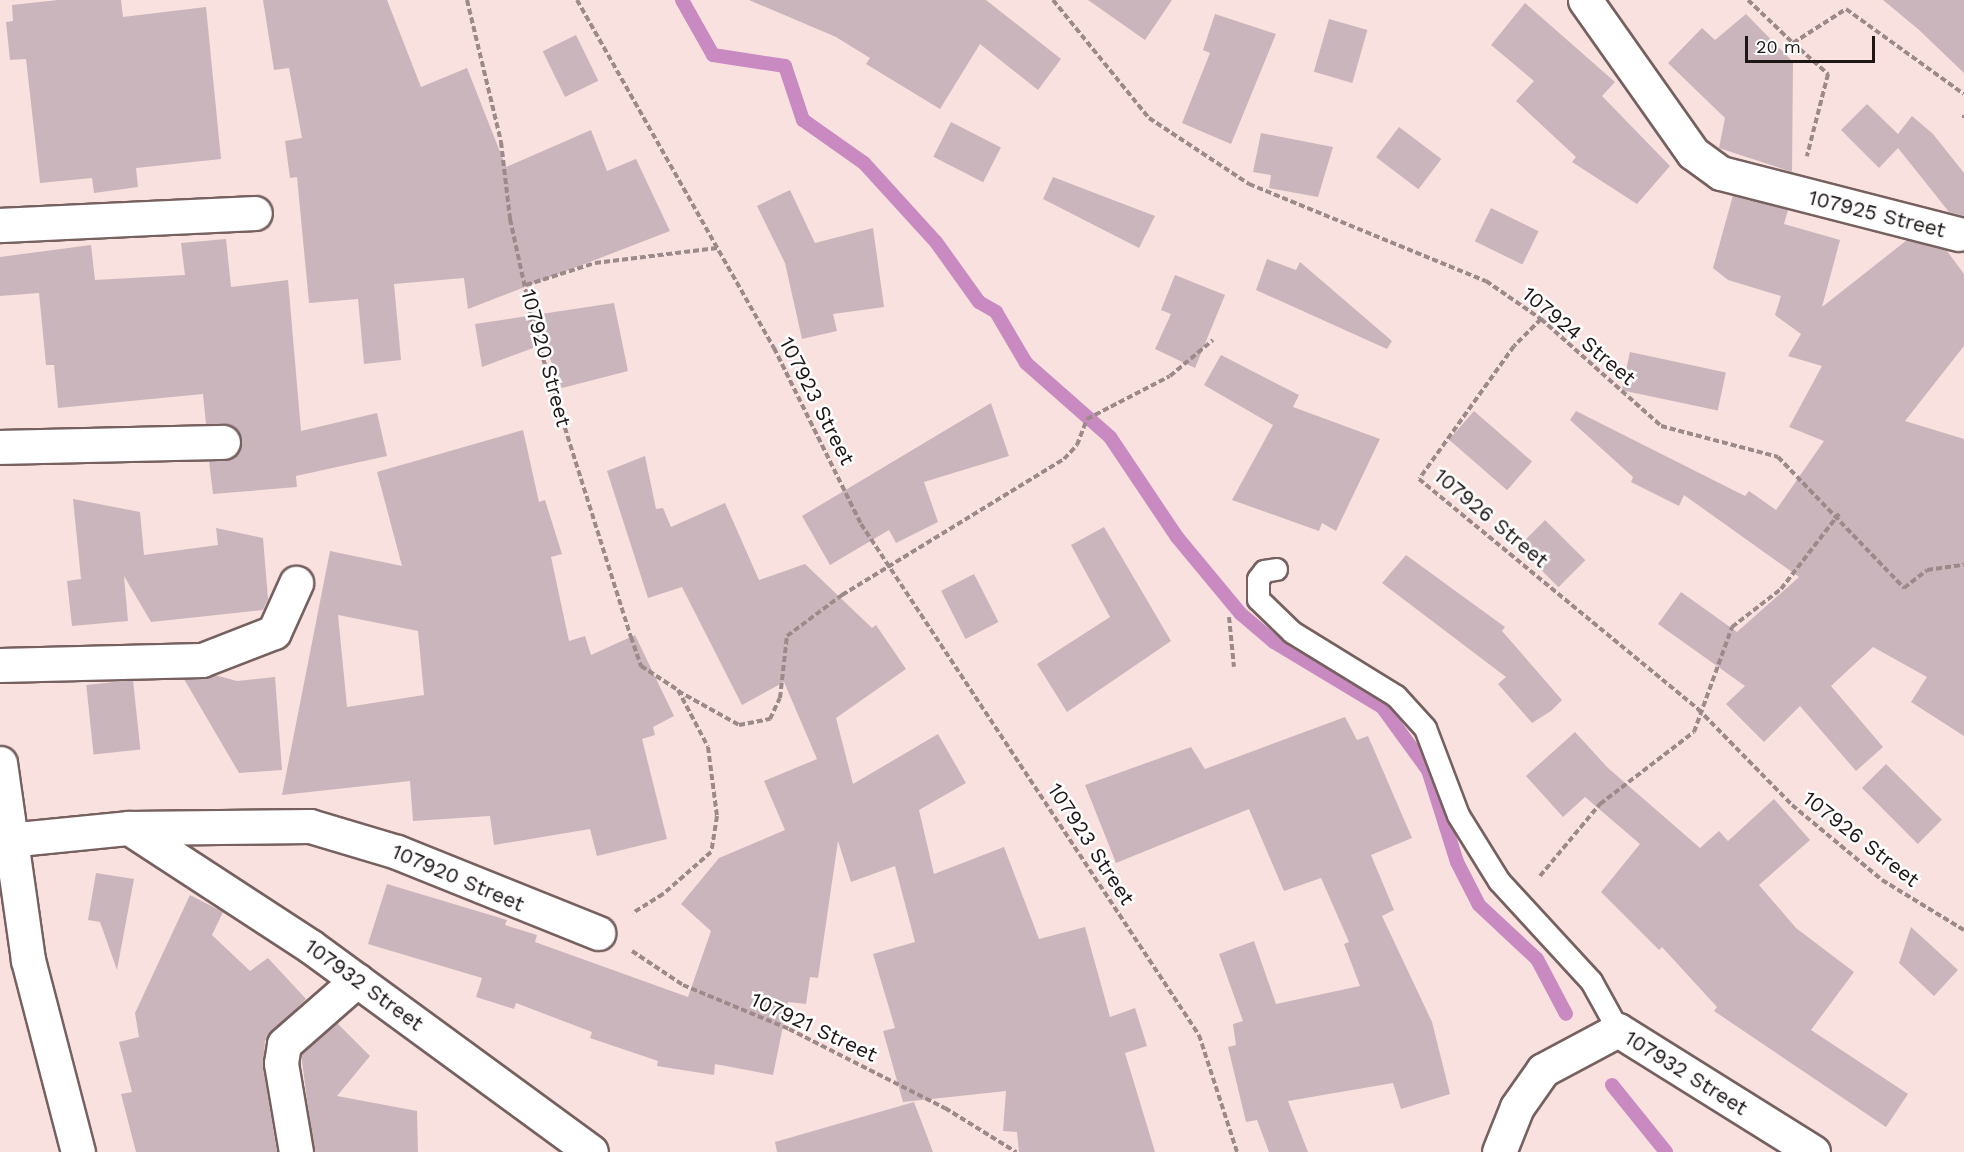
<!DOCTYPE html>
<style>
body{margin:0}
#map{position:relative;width:1964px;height:1152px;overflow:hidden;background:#f9e1df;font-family:"Work Sans",sans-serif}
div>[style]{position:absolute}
.stream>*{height:14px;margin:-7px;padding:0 7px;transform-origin:7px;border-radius:7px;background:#c98ac2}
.building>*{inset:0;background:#cbb5bc;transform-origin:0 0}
.path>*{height:4px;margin-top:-2px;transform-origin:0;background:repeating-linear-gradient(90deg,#9b8a89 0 6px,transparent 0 9px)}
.roads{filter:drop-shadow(2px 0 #766160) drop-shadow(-2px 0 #766160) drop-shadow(0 2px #766160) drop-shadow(0 -2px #766160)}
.service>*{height:21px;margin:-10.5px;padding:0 10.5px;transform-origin:10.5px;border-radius:10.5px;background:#fff}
.minor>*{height:33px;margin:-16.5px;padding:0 16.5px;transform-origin:16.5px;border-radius:16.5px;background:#fff}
.tertiary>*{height:33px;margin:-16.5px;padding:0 16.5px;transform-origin:16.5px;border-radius:16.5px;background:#fff}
span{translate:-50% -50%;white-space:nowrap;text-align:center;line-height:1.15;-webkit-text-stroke:5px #fff;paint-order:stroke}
.street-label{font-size:21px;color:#1e1515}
.scale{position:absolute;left:1745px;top:36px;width:130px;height:27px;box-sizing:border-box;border:3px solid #1e1515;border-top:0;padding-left:8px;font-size:18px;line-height:21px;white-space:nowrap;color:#1e1515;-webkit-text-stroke:4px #fff;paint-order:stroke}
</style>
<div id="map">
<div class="stream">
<i style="left:682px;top:0;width:63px;rotate:60.6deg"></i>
<i style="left:713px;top:55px;width:73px;rotate:8.7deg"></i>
<i style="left:785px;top:66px;width:57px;rotate:71.6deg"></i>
<i style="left:803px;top:120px;width:75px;rotate:35.2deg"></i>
<i style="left:864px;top:163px;width:107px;rotate:47.7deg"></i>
<i style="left:936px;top:242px;width:74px;rotate:54.4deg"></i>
<i style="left:979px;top:302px;width:20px;rotate:30deg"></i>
<i style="left:996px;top:312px;width:59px;rotate:59.5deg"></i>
<i style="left:1026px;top:363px;width:112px;rotate:41.4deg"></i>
<i style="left:1110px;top:437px;width:120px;rotate:56.2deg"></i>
<i style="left:1177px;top:537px;width:100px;rotate:50.3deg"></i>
<i style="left:1241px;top:614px;width:43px;rotate:40.3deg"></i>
<i style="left:1274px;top:642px;width:126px;rotate:31deg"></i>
<i style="left:1382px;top:707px;width:78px;rotate:53.9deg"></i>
<i style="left:1428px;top:770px;width:96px;rotate:72.5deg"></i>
<i style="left:1457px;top:862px;width:48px;rotate:62.9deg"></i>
<i style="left:1479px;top:905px;width:79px;rotate:43deg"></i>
<i style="left:1537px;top:959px;width:62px;rotate:62.2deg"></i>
<i style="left:1612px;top:1085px;width:86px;rotate:51.1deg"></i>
</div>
<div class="building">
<i style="clip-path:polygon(58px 0,121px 0,123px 17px,206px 7px,221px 159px,136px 168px,138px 187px,94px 193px,92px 178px,40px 183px,26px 59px,10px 60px,6px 22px,13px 21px,12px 5px)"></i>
<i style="clip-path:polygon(263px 0,387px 0,421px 87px,467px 68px,506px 167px,591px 130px,607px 171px,636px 159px,670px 231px,468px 309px,464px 278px,394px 284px,401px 360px,364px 364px,358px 299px,309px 303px,297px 177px,290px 178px,285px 141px,302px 138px,289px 68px,274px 70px)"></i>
<i style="clip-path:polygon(749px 0,986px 0,1061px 59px,1038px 90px,980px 44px,940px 109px,866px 64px,870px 58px,836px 37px)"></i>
<i style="clip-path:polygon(1088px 0,1172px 0,1145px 40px)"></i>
<i style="clip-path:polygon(1883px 0,1964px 0,1964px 73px,1918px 29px)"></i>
<i style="clip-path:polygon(1525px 3px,1615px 82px,1602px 96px,1670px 166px,1637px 204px,1572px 162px,1576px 157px,1516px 101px,1534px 81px,1491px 45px)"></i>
<i style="clip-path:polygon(1215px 14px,1276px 34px,1231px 144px,1182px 123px,1210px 53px,1203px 50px)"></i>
<i style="clip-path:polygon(1746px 14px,1793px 62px,1792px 172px,1719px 148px,1725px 118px,1668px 63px,1702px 28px,1715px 40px)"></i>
<i style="left:1329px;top:19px;width:40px;height:55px;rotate:16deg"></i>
<i style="left:576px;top:35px;width:51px;height:37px;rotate:64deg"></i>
<i style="clip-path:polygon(1867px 104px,1898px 134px,1912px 116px,1933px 134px,1964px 173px,1964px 216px,1949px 212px,1898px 148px,1879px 168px,1841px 130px)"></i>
<i style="left:951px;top:122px;width:56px;height:39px;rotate:27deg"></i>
<i style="left:1399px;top:127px;width:53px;height:38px;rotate:37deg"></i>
<i style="clip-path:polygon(1261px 133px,1333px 147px,1318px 197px,1269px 188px,1271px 175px,1253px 172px)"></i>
<i style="clip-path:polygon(1053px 177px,1155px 216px,1139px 248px,1043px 199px)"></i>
<i style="clip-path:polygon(790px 190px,815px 243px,873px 228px,884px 307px,833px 314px,837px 331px,802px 339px,785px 263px,757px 206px)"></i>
<i style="clip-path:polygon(1733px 195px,1788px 210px,1784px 224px,1840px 240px,1822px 307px,1907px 240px,1947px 251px,1964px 274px,1964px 346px,1905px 421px,1964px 439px,1964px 736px,1911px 702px,1927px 677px,1873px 647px,1831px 686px,1883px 747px,1856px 771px,1800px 706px,1764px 742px,1726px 704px,1745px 686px,1658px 624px,1681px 592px,1737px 632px,1799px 577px,1684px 495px,1679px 506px,1631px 482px,1633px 477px,1570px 420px,1576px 411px,1745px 496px,1749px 491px,1776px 510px,1824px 441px,1789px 427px,1822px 366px,1788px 356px,1801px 334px,1775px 315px,1781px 296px,1728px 280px,1713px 268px)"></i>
<i style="left:1491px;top:208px;width:53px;height:37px;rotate:26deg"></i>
<i style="clip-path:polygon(226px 239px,231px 287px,288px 280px,301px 431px,377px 413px,387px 456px,296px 476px,297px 487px,213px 494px,209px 461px,233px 458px,242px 441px,231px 425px,206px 424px,203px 394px,58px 408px,54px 365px,46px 365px,39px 293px,0 296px,0 257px,91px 245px,95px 280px,185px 275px,181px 243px)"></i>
<i style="clip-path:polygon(1267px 259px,1296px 270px,1300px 262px,1392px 341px,1387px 349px,1256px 290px)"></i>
<i style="clip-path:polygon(1175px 275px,1225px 295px,1195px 368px,1155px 349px,1171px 314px,1161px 310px)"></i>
<i style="clip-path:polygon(614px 303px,628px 371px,562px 388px,544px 344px,482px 367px,475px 324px)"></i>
<i style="left:1630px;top:352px;width:98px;height:39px;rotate:12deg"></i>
<i style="clip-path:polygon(1221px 355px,1299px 395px,1293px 407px,1380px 439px,1336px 531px,1322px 523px,1319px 531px,1232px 500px,1273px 425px,1204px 385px)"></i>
<i style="clip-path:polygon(991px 403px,1009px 456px,924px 482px,938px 522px,896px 543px,889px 530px,830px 565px,802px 516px)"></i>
<i style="left:1474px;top:411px;width:77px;height:38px;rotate:41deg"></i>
<i style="clip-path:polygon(evenodd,523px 430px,539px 502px,545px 500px,562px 554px,551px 557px,569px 641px,585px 636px,591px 655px,635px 635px,674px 716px,653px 727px,655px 735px,642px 739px,667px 839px,597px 856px,590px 829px,494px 845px,490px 816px,413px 821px,410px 781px,282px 795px,330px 551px,402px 566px,377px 472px,523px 430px,338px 615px,418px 631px,424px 695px,347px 707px,338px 615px)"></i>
<i style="clip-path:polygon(645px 456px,656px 509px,663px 508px,671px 527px,725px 503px,759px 580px,805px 564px,872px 628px,876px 625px,906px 669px,836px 718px,853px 784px,938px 734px,966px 783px,919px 810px,934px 874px,1004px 847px,1039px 939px,1085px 927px,1110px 1017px,1135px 1008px,1147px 1046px,1125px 1053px,1155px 1152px,1019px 1152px,1017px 1132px,1003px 1131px,1006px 1091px,903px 1102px,883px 1031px,895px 1028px,873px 954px,915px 942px,895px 866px,851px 882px,838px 841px,818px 978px,810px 977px,806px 1004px,788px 1002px,773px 1075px,715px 1064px,714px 1075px,657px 1066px,658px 1061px,590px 1038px,592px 1032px,516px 1003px,514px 1009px,476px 997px,482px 978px,368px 944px,387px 884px,507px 920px,505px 925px,537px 935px,535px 942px,688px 997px,711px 931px,681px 904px,719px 858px,785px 830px,764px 781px,817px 759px,784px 682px,742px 705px,682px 587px,648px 598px,607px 471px)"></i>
<i style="clip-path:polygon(73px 499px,140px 512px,144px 555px,218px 545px,216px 528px,263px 538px,268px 599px,263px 610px,151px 622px,124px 576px,128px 621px,72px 626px,67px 581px,81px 579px)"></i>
<i style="left:1545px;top:520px;width:57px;height:38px;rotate:45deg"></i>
<i style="clip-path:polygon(1104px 527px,1171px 641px,1067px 712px,1037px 664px,1110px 617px,1071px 545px)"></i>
<i style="clip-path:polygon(1406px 555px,1505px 627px,1502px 631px,1562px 700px,1551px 711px,1532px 723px,1498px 684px,1506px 677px,1382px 583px)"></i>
<i style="left:974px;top:574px;width:54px;height:37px;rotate:63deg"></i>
<i style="clip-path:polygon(215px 675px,237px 681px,275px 677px,282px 770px,239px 773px,184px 679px)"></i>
<i style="left:133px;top:680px;width:70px;height:47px;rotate:84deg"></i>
<i style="clip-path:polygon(1345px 717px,1357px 740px,1368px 736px,1412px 838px,1371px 855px,1394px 910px,1382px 916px,1432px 1022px,1450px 1094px,1401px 1109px,1393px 1083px,1288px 1101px,1308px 1152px,1269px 1152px,1257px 1120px,1246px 1122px,1228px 1047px,1236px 1045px,1233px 1024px,1243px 1021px,1219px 954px,1254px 941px,1276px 1004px,1360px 986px,1344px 944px,1349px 942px,1321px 878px,1284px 891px,1249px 809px,1116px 863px,1085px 785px,1191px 747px,1205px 769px)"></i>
<i style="clip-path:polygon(1575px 732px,1608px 768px,1700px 848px,1719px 831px,1728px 841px,1774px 799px,1810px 840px,1759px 885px,1796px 928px,1854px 972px,1811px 1030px,1908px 1094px,1886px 1127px,1714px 1011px,1717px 1007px,1662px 947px,1659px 950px,1601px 892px,1640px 844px,1585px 797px,1563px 817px,1526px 776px)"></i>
<i style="left:1886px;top:764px;width:79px;height:34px;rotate:45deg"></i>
<i style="clip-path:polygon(96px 873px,134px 879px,117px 970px,100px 922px,88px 920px)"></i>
<i style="clip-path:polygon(190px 895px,223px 912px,212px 935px,250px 971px,268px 958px,306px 999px,265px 1041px,263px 1066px,277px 1152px,136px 1152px,121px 1094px,132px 1092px,119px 1042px,139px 1037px,135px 1013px)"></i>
<i style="clip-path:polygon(1911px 927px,1958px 970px,1934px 996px,1899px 963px)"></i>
<i style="clip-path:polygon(337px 1023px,370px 1056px,337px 1096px,417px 1111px,418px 1152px,314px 1152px,301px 1054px)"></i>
<i style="clip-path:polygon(914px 1102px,933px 1152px,777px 1152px,775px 1142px)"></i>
</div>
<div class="path">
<i style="left:467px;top:0;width:146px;rotate:76.5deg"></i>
<i style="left:501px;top:142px;width:78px;rotate:83.3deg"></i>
<i style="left:510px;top:219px;width:117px;rotate:77.6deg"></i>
<i style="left:535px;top:333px;width:319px;rotate:72.5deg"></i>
<i style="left:631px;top:637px;width:31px;rotate:71deg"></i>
<i style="left:641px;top:666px;width:44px;rotate:33deg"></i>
<i style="left:678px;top:690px;width:64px;rotate:62.2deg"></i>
<i style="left:708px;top:747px;width:70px;rotate:82.6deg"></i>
<i style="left:717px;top:816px;width:36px;rotate:99deg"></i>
<i style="left:711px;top:852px;width:64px;rotate:138.8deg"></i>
<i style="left:663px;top:894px;width:36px;rotate:148deg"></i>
<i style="left:577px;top:0;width:400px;rotate:60.5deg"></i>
<i style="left:774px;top:348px;width:196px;rotate:63.7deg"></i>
<i style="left:861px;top:524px;width:613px;rotate:56.52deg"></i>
<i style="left:1199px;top:1035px;width:123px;rotate:72deg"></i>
<i style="left:1053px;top:0;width:152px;rotate:50.9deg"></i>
<i style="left:1149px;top:118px;width:120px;rotate:33.4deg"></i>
<i style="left:1249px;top:184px;width:256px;rotate:22.3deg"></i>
<i style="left:1486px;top:281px;width:67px;rotate:34.6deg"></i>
<i style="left:1541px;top:319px;width:161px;rotate:41.7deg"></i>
<i style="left:1661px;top:426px;width:121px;rotate:14.8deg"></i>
<i style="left:1778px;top:457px;width:182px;rotate:46.1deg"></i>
<i style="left:1904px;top:588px;width:29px;rotate:-38deg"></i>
<i style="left:1927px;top:570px;width:37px;rotate:-8deg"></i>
<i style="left:1748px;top:0;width:62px;rotate:43.7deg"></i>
<i style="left:1793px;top:43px;width:63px;rotate:-32.7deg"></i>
<i style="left:1846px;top:9px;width:145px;rotate:35.8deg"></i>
<i style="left:1793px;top:43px;width:47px;rotate:41.5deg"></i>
<i style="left:1828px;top:74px;width:85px;rotate:104.4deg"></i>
<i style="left:1964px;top:115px;width:3px;rotate:90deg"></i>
<i style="left:526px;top:285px;width:72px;rotate:-17.7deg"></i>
<i style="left:595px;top:263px;width:123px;rotate:-7deg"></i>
<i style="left:1541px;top:319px;width:38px;rotate:135deg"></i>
<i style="left:1514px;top:346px;width:163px;rotate:125.5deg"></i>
<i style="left:1419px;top:479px;width:362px;rotate:39.5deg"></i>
<i style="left:1698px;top:709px;width:134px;rotate:45.6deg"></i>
<i style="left:1792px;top:805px;width:117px;rotate:39.8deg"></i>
<i style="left:1882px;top:880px;width:96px;rotate:31.4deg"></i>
<i style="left:1229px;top:617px;width:50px;rotate:84.3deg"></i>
<i style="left:678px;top:691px;width:70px;rotate:29.1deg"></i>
<i style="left:739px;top:725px;width:32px;rotate:-11deg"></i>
<i style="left:770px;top:719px;width:23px;rotate:-65deg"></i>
<i style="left:780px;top:698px;width:62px;rotate:-83.6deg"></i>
<i style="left:787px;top:636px;width:69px;rotate:-36.7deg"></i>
<i style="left:842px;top:595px;width:260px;rotate:-31.5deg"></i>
<i style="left:1064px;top:459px;width:19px;rotate:-47deg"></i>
<i style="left:1077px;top:445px;width:28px;rotate:-69deg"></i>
<i style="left:1087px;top:419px;width:93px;rotate:-27.4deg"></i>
<i style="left:1170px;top:376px;width:56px;rotate:-39.9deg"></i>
<i style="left:1540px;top:876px;width:94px;rotate:-50.2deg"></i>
<i style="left:1600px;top:804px;width:118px;rotate:-37.5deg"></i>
<i style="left:1694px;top:732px;width:112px;rotate:-70.1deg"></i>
<i style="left:1732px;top:627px;width:62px;rotate:-37.8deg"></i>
<i style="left:1781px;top:589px;width:95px;rotate:-52.3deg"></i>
<i style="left:632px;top:951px;width:61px;rotate:33.7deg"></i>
<i style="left:683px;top:985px;width:115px;rotate:22.5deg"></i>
<i style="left:789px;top:1029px;width:175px;rotate:26.9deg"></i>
<i style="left:945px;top:1108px;width:84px;rotate:31.8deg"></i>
</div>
<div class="roads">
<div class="service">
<i style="left:1276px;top:569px;width:12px;rotate:171deg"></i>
<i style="left:1264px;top:571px;width:10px;rotate:127deg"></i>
<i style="left:1258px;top:579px;width:20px;rotate:90deg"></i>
<i style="left:1258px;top:599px;width:47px;rotate:44.1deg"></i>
<i style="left:1292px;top:632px;width:122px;rotate:31.6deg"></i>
<i style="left:1396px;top:696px;width:43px;rotate:47.8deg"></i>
<i style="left:1425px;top:728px;width:93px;rotate:69.2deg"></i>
<i style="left:1458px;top:815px;width:78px;rotate:58.2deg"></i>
<i style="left:1499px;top:881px;width:136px;rotate:47.4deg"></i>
<i style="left:1591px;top:981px;width:56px;rotate:61.1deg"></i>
</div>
<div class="minor">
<i style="left:1585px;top:0;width:187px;rotate:54.8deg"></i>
<i style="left:1693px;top:153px;width:34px;rotate:36deg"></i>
<i style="left:1721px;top:173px;width:245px;rotate:14.4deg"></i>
<i style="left:0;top:225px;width:255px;rotate:-2.7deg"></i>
<i style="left:0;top:447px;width:223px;rotate:-1.3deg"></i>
<i style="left:0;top:665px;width:202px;rotate:-1.4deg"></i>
<i style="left:202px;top:660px;width:77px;rotate:-21.3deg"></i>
<i style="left:274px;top:632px;width:54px;rotate:-65.8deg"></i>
<i style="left:129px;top:828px;width:216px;rotate:33.1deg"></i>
<i style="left:310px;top:946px;width:348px;rotate:36.2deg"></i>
<i style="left:8px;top:840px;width:122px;rotate:-5.7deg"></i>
<i style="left:129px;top:828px;width:181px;rotate:-0.6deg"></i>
<i style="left:310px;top:826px;width:91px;rotate:16.6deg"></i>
<i style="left:397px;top:852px;width:217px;rotate:21.9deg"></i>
<i style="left:296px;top:1152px;width:90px;rotate:-99.6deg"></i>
<i style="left:281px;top:1063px;width:19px;rotate:-81deg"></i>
<i style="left:284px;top:1044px;width:97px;rotate:-41.2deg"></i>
<i style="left:1499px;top:1152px;width:48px;rotate:-68.2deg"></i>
<i style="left:1517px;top:1107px;width:45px;rotate:-54.9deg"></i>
<i style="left:1543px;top:1070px;width:85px;rotate:-28.1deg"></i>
<i style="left:1618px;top:1030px;width:230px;rotate:32deg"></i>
</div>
<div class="tertiary">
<i style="left:0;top:763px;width:199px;rotate:81.9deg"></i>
<i style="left:28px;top:960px;width:198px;rotate:75.4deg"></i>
</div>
</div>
<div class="street-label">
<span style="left:1877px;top:214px;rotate:14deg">107925 Street</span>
<span style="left:1579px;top:336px;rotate:40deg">107924 Street</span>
<span style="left:546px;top:358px;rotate:75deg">107920 Street</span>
<span style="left:817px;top:401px;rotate:63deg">107923 Street</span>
<span style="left:1491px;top:518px;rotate:40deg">107926 Street</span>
<span style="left:1861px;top:839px;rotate:38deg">107926 Street</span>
<span style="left:1091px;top:844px;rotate:57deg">107923 Street</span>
<span style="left:458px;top:878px;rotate:23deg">107920 Street</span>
<span style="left:364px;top:985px;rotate:36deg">107932 Street</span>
<span style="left:814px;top:1027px;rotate:25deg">107921 Street</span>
<span style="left:1686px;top:1073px;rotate:32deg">107932 Street</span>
</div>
<div class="scale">20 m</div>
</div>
